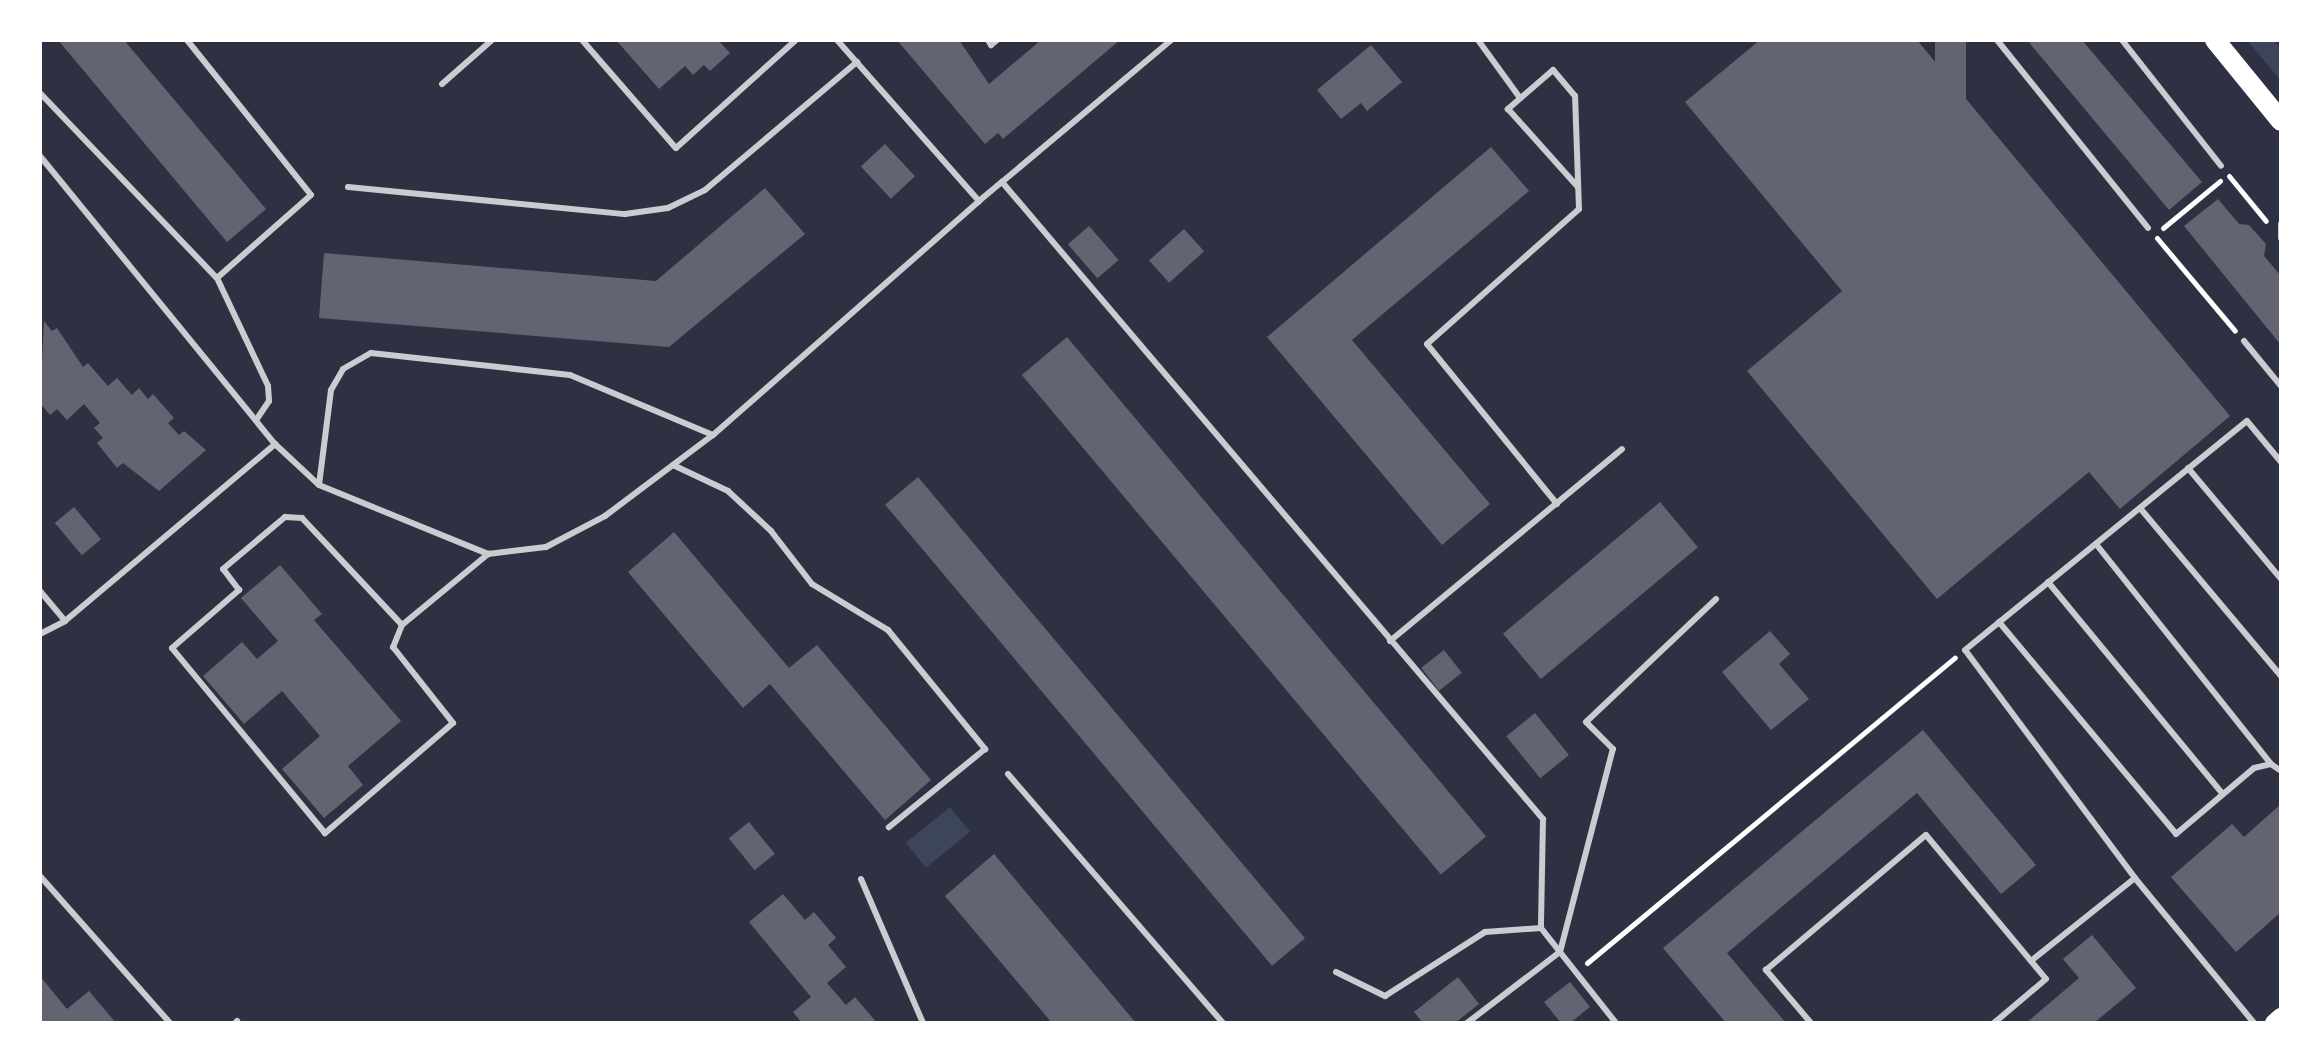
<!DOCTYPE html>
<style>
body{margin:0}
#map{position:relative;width:2321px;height:1063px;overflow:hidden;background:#2d3142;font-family:Manrope,sans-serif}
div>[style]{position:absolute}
.green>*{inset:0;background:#3c4559;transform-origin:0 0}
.building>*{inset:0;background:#626471;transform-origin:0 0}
.path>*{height:5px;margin:-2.5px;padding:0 2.5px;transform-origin:2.5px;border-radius:2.5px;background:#fff}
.service>*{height:6px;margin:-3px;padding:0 3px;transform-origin:3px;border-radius:3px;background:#caccd0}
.primary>*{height:18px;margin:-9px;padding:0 9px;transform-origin:9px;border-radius:9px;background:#fff}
.trunk>*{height:20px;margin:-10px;padding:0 10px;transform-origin:10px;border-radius:10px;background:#fff}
span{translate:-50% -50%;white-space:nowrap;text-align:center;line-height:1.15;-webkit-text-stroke:6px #fff;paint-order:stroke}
.frame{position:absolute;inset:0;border:42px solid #fff;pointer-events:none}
</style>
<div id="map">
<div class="green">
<i style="clip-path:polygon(2247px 40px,2273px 40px,2281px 49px,2281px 81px)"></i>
<i style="left:950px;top:807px;width:32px;height:57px;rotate:51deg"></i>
</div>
<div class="building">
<i style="clip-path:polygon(58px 40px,124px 40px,266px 209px,227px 242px)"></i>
<i style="clip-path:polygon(616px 40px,718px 40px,730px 53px,710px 71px,704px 65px,693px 75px,685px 66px,659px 89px)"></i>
<i style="clip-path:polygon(897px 40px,959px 40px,989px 84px,1041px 40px,1120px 40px,1003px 139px,998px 133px,985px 144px)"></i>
<i style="clip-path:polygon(1760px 40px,1917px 40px,2230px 416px,2120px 509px,2089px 472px,1937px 599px,1747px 371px,1842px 291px,1685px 102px)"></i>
<i style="left:1935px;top:40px;width:31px;height:416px"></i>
<i style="clip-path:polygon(2027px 40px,2082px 40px,2202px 182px,2169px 210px)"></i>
<i style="clip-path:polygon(1371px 45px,1402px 82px,1367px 111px,1361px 103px,1341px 119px,1317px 90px)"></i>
<i style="left:885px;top:144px;width:44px;height:33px;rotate:47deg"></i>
<i style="clip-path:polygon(1491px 147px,1529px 191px,1352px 340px,1490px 504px,1442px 545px,1267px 337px)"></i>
<i style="clip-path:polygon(765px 188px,805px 234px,669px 347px,319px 318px,324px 253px,656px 281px)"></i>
<i style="clip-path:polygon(2218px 199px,2239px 224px,2249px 225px,2266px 244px,2264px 256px,2281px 276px,2281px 345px,2184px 226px)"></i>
<i style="left:1089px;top:226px;width:45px;height:28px;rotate:49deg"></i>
<i style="left:1184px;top:229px;width:30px;height:47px;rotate:48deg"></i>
<i style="clip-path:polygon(44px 321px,52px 331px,57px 328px,83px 367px,88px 363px,108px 386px,117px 378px,132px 395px,139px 388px,148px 399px,153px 394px,174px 418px,168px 423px,179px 435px,184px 431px,206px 450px,159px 491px,123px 463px,117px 468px,97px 443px,103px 438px,94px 428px,100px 423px,84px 404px,67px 420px,57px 409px,50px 415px,40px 403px)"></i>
<i style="left:1067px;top:337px;width:652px;height:59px;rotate:50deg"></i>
<i style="left:918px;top:477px;width:602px;height:43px;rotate:50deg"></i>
<i style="left:1660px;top:502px;width:59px;height:205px;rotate:50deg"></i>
<i style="left:74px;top:507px;width:42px;height:25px;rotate:50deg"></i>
<i style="clip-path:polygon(674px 532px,789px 668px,817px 645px,931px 780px,885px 820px,770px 684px,743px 708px,628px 572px)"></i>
<i style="clip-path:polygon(280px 565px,322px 614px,314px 620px,401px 721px,348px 766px,363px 785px,324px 818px,282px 769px,320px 736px,282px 691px,244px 724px,203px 676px,242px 642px,257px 659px,278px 641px,241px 598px)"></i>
<i style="clip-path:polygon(1770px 631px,1790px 654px,1779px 664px,1809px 699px,1771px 730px,1722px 672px)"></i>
<i style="left:1444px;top:650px;width:29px;height:29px;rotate:52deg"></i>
<i style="left:1535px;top:713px;width:54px;height:37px;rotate:51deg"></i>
<i style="clip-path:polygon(1923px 730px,2036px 865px,2001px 894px,1917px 793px,1727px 953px,1786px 1023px,1726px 1023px,1663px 948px)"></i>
<i style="clip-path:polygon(2281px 804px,2281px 912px,2236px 952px,2171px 877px,2232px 824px,2244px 837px)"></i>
<i style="left:749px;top:822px;width:41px;height:26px;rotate:51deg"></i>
<i style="clip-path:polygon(994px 854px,1024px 890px,1136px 1023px,1052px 1023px,945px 896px)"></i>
<i style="clip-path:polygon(783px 894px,805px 920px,814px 912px,836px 938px,828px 945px,846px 967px,827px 983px,846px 1005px,855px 997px,877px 1023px,802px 1023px,793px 1012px,811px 997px,749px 922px)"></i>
<i style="clip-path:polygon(2092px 935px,2136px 988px,2094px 1023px,2026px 1023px,2079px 978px,2063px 959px)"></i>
<i style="clip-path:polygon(40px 976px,67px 1009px,89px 991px,116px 1023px,40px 1023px)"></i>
<i style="clip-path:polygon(1458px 977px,1479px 1004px,1455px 1023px,1423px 1023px,1414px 1012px)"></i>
<i style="clip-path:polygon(1570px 982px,1590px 1007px,1570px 1023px,1561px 1023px,1544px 1002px)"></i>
</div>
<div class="path">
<i style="left:2229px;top:176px;width:58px;rotate:50.6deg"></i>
<i style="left:2163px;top:228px;width:74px;rotate:-39.5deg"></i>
<i style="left:2157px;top:238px;width:121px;rotate:50deg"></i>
<i style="left:1587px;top:963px;width:478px;rotate:-39.7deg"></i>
</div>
<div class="service">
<i style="left:187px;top:40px;width:198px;rotate:51.3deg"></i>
<i style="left:311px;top:195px;width:125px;rotate:138.6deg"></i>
<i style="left:582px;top:40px;width:143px;rotate:49deg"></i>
<i style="left:676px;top:148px;width:161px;rotate:-42deg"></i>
<i style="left:837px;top:40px;width:215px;rotate:48.6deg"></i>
<i style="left:979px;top:201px;width:30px;rotate:-40deg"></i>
<i style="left:1002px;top:182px;width:836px;rotate:49.66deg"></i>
<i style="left:1543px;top:819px;width:109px;rotate:91.1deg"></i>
<i style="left:1541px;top:928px;width:121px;rotate:51.7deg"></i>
<i style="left:988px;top:40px;width:6px;rotate:59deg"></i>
<i style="left:991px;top:45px;width:8px;rotate:-40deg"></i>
<i style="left:1478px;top:40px;width:72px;rotate:54.1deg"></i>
<i style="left:1997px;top:40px;width:241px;rotate:51.2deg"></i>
<i style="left:2122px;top:40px;width:160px;rotate:51.8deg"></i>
<i style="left:442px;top:84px;width:67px;rotate:-41.3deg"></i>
<i style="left:40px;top:93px;width:256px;rotate:46.3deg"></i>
<i style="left:217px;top:278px;width:119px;rotate:64.7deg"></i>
<i style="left:268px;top:386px;width:15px;rotate:86deg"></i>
<i style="left:269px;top:401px;width:22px;rotate:124deg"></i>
<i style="left:40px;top:156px;width:372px;rotate:50.8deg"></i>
<i style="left:275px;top:444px;width:60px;rotate:43deg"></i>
<i style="left:319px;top:485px;width:183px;rotate:22.2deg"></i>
<i style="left:488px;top:554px;width:58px;rotate:-6.9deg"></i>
<i style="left:546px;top:547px;width:67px;rotate:-27.7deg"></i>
<i style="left:605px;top:516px;width:135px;rotate:-36.9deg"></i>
<i style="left:713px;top:435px;width:354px;rotate:-41.3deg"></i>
<i style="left:1002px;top:182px;width:221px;rotate:-40deg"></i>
<i style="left:348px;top:187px;width:278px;rotate:5.6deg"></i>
<i style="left:625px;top:214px;width:43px;rotate:-7.9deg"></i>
<i style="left:668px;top:208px;width:41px;rotate:-25.9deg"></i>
<i style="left:705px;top:190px;width:199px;rotate:-40.1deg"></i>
<i style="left:2281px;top:224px;width:14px;rotate:90deg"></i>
<i style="left:2244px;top:341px;width:58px;rotate:50.6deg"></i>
<i style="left:673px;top:465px;width:61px;rotate:25.3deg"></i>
<i style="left:728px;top:491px;width:59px;rotate:42.9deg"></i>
<i style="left:771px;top:531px;width:67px;rotate:52.3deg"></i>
<i style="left:812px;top:584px;width:89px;rotate:31.2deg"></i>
<i style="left:888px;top:630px;width:154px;rotate:50.8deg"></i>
<i style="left:985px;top:749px;width:124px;rotate:140.9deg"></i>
<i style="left:2188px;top:468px;width:145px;rotate:50deg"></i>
<i style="left:319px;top:485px;width:96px;rotate:-82.8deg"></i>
<i style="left:331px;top:390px;width:24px;rotate:-60deg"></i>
<i style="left:343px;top:369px;width:32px;rotate:-30deg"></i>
<i style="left:371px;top:353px;width:200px;rotate:6.3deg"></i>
<i style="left:570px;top:375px;width:155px;rotate:22.8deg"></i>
<i style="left:1557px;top:504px;width:206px;rotate:-129.1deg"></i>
<i style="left:1427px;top:344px;width:203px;rotate:-41.6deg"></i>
<i style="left:1579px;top:209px;width:113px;rotate:-92deg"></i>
<i style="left:1575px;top:96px;width:34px;rotate:-130deg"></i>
<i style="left:1553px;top:70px;width:60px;rotate:139.1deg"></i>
<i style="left:1508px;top:109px;width:105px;rotate:48.1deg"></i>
<i style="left:2140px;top:508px;width:219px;rotate:50deg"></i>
<i style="left:2096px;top:544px;width:281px;rotate:51.5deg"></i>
<i style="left:2048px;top:582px;width:273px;rotate:50.5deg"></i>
<i style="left:40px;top:591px;width:39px;rotate:50deg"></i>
<i style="left:1999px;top:622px;width:276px;rotate:50.1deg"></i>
<i style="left:2176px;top:834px;width:102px;rotate:-40.2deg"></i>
<i style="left:2254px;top:768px;width:17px;rotate:-13deg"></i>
<i style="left:2271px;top:764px;width:12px;rotate:35deg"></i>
<i style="left:402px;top:625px;width:24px;rotate:112deg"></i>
<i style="left:393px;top:647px;width:97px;rotate:51.7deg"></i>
<i style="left:453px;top:723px;width:169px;rotate:139.3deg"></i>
<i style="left:325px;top:833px;width:240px;rotate:-129.6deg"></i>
<i style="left:172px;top:648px;width:89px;rotate:-40.9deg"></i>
<i style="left:239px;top:590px;width:26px;rotate:-127deg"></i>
<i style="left:223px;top:569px;width:81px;rotate:-40deg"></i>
<i style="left:285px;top:517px;width:17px;rotate:3deg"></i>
<i style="left:302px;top:518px;width:146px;rotate:46.9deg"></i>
<i style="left:402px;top:625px;width:112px;rotate:-39.5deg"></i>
<i style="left:40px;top:634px;width:28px;rotate:-27deg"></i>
<i style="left:65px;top:621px;width:275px;rotate:-40.1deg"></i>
<i style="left:1390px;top:641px;width:301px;rotate:-39.6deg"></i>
<i style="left:1008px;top:774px;width:329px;rotate:49.2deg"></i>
<i style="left:40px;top:876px;width:196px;rotate:48.5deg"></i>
<i style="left:861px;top:879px;width:157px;rotate:66.7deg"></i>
<i style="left:2031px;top:961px;width:133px;rotate:-38.6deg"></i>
<i style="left:1336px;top:972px;width:55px;rotate:26.1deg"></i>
<i style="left:1385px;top:996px;width:119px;rotate:-32.6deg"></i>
<i style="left:1485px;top:932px;width:56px;rotate:-4.1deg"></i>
<i style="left:235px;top:1023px;width:3px;rotate:-45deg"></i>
<i style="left:1467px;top:1023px;width:117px;rotate:-37.4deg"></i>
<i style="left:1560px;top:952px;width:210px;rotate:-75.4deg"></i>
<i style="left:1613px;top:749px;width:38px;rotate:-135deg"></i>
<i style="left:1586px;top:722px;width:179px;rotate:-43.4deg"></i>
<i style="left:1811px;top:1023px;width:70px;rotate:-130.3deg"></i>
<i style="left:1766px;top:970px;width:209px;rotate:-40.2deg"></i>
<i style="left:1926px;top:835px;width:187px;rotate:50.2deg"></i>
<i style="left:2046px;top:979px;width:68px;rotate:139.8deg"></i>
<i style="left:2254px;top:1023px;width:188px;rotate:-129.4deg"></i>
<i style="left:2135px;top:878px;width:284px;rotate:-126.7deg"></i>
<i style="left:1965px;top:650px;width:363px;rotate:-39.1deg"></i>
<i style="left:2247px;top:421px;width:53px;rotate:50.3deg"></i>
</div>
<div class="primary">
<i style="left:2274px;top:1023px;width:9px;rotate:-41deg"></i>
</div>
<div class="trunk">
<i style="left:2215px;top:40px;width:104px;rotate:50.8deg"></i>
</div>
<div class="frame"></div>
</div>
